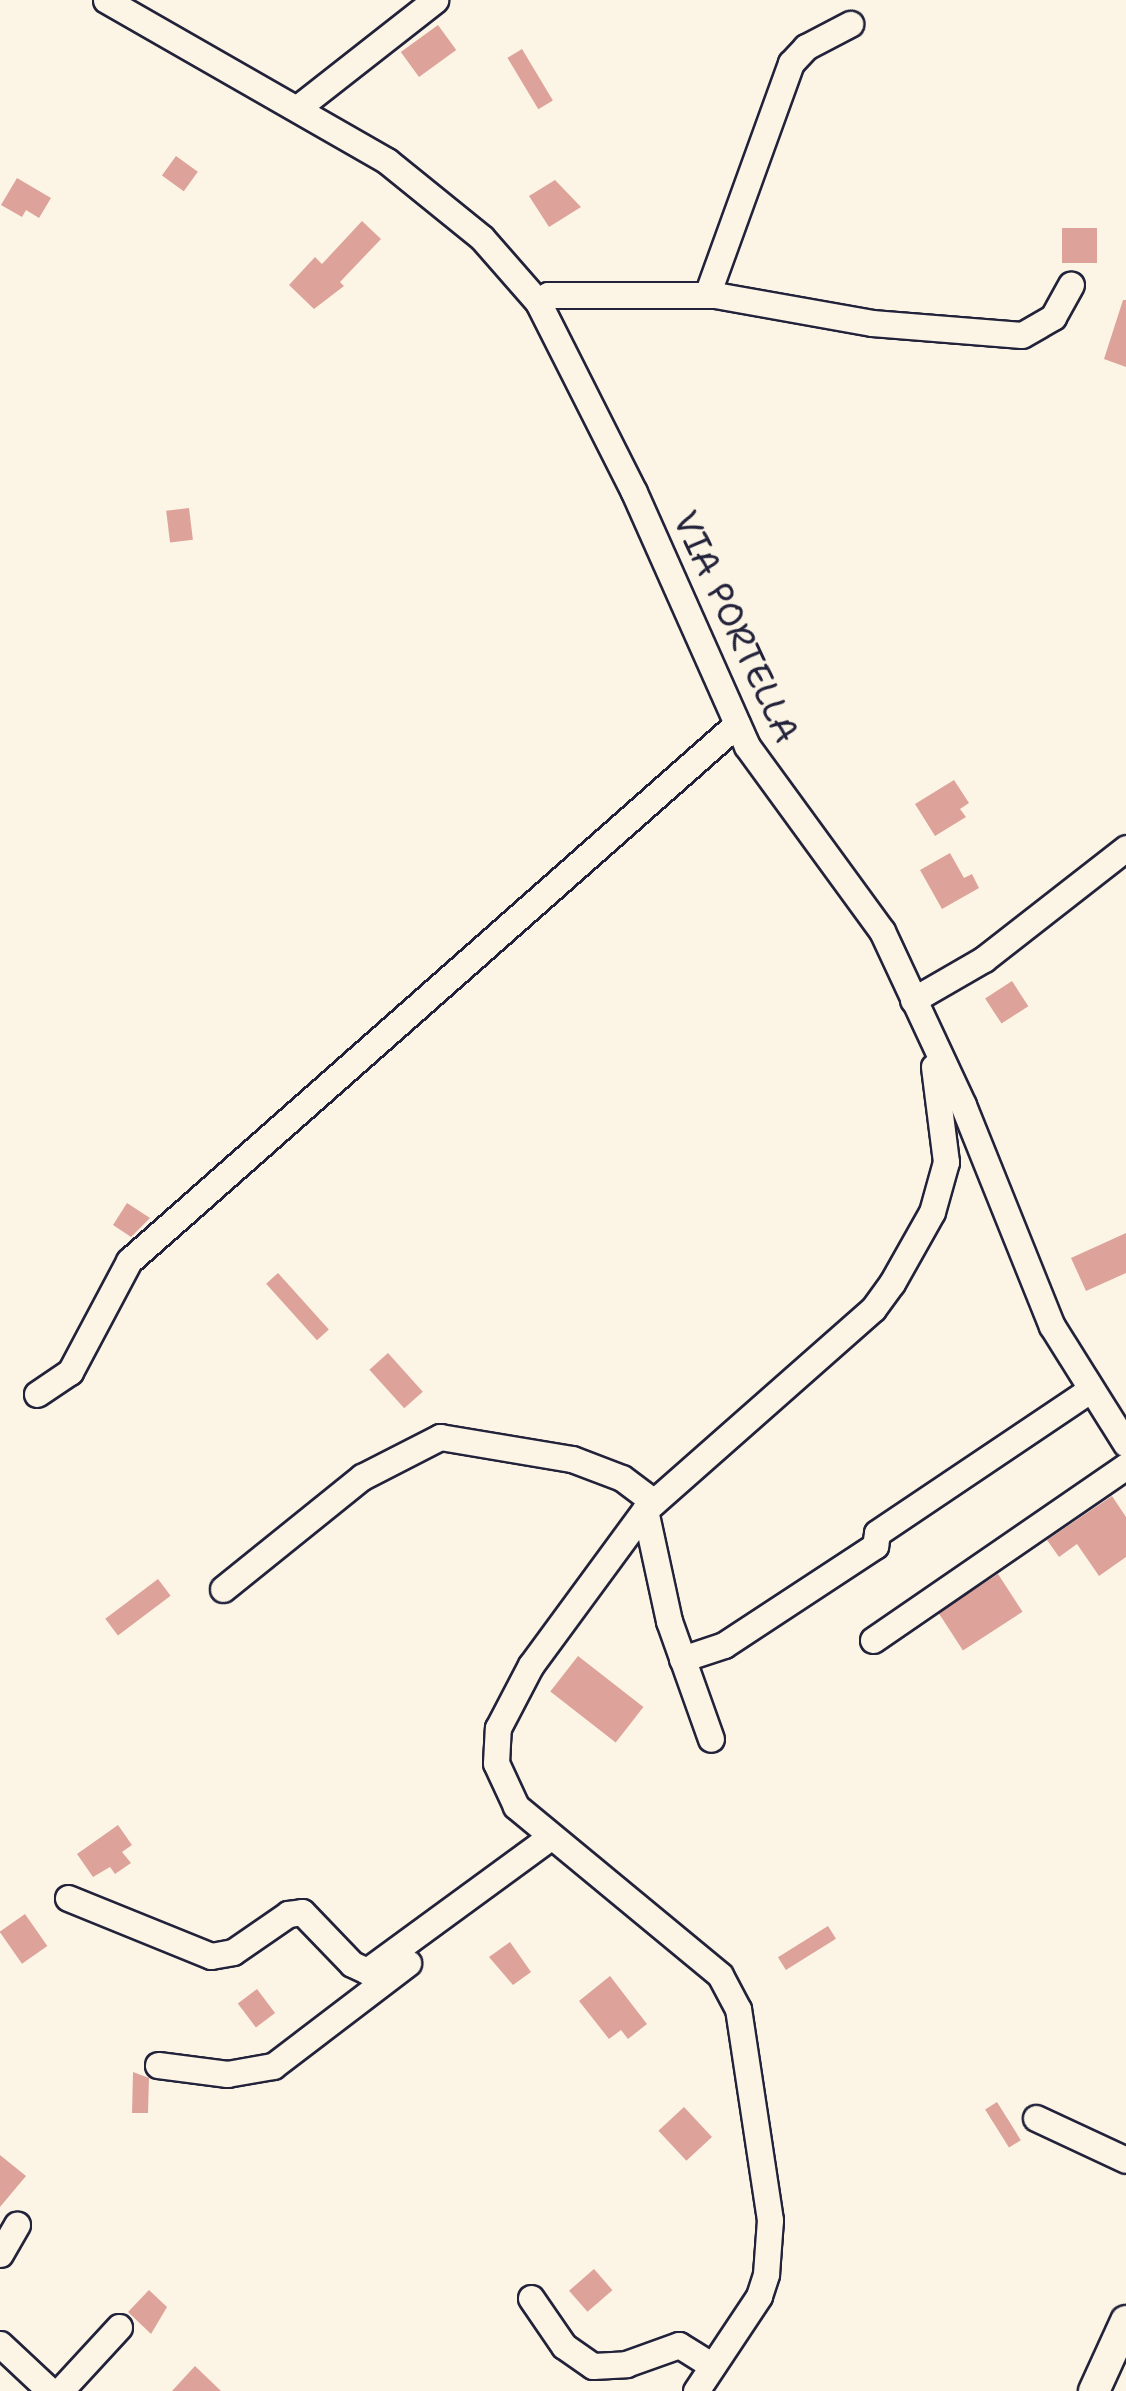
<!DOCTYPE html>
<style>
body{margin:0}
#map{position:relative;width:1126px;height:2391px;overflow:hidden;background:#fcf5e5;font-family:"Shantell Sans",sans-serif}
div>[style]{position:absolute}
.building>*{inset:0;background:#dda39a;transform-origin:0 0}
.roads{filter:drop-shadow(2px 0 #22223b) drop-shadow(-2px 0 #22223b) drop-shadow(0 2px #22223b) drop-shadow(0 -2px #22223b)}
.minor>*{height:25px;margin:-12.5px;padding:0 12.5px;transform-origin:12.5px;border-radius:12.5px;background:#fcf5e5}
.major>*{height:30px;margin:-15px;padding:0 15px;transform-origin:15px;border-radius:15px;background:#fcf5e5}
span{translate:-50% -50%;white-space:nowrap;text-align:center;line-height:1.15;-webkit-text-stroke:10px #fcf5e5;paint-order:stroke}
.street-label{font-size:35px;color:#22223b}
</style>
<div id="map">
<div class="building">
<i style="left:438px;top:25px;width:31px;height:46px;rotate:54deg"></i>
<i style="left:522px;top:49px;width:60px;height:17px;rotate:59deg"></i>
<i style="left:176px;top:156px;width:27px;height:24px;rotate:36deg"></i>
<i style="clip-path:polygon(17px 178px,51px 198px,39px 218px,26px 210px,22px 217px,1px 205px)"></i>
<i style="clip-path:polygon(555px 180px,581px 207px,549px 227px,529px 196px)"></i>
<i style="clip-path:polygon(362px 221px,381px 239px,340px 282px,344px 286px,314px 309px,289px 285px,315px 257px,322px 264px)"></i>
<i style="left:1062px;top:228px;width:35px;height:35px"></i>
<i style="clip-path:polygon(1123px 300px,1126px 300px,1126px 367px,1104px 359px)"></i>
<i style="left:189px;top:508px;width:32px;height:23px;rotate:83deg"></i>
<i style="clip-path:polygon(954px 780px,969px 803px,960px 809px,966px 817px,935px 836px,915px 804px)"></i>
<i style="clip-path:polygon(950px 853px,964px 878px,972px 874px,979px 888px,942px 909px,920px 870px)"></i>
<i style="left:1012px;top:981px;width:30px;height:32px;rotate:57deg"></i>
<i style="clip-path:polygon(127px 1203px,150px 1218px,131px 1237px,113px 1225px)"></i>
<i style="clip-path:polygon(1126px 1233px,1126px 1273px,1086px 1291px,1071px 1258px)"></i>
<i style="left:278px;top:1273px;width:76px;height:16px;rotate:48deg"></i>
<i style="left:388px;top:1353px;width:52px;height:25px;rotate:48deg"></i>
<i style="clip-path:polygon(1112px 1496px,1126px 1517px,1126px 1557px,1099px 1576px,1077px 1544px,1059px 1557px,1047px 1540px)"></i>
<i style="left:998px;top:1574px;width:45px;height:71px;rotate:57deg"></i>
<i style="left:158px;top:1579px;width:21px;height:66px;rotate:53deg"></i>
<i style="left:578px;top:1656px;width:83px;height:45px;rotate:38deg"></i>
<i style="clip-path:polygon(118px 1825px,132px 1845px,122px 1852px,131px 1863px,115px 1874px,110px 1867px,93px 1877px,77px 1854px)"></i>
<i style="left:25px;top:1914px;width:39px;height:31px;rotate:55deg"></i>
<i style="left:828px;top:1926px;width:15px;height:59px;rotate:58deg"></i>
<i style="clip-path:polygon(510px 1942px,531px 1972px,513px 1985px,489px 1957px)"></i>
<i style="clip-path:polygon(610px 1976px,647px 2024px,628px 2039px,621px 2030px,609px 2039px,579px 2001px)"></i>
<i style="left:257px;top:1989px;width:30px;height:24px;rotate:53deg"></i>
<i style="clip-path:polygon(133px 2072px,149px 2078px,148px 2113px,132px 2113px)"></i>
<i style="left:997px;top:2102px;width:45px;height:14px;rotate:58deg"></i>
<i style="left:684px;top:2107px;width:41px;height:35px;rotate:47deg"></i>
<i style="clip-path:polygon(0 2155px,26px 2176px,0 2207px)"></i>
<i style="left:594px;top:2269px;width:28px;height:33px;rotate:49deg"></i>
<i style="clip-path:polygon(149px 2290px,167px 2307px,151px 2334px,128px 2312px)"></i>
<i style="clip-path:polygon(195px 2366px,221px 2391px,172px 2391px)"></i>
</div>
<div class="roads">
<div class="minor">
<i style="left:106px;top:0;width:324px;rotate:29.8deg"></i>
<i style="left:387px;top:161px;width:122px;rotate:39deg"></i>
<i style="left:482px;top:238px;width:85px;rotate:48.8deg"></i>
<i style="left:538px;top:302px;width:213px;rotate:63.2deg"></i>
<i style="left:634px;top:492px;width:278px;rotate:66deg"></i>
<i style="left:747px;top:746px;width:229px;rotate:53.9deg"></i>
<i style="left:882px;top:931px;width:192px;rotate:65deg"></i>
<i style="left:963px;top:1105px;width:238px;rotate:68.1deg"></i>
<i style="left:1052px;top:1326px;width:139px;rotate:57.9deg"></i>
<i style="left:300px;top:106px;width:172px;rotate:-38.1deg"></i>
<i style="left:707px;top:295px;width:247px;rotate:-70.1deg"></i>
<i style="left:791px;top:63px;width:22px;rotate:-47deg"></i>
<i style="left:806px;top:47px;width:50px;rotate:-27.6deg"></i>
<i style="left:538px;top:302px;width:12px;rotate:-35deg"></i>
<i style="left:548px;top:295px;width:167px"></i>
<i style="left:715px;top:295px;width:159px;rotate:10.1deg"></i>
<i style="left:872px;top:323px;width:150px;rotate:4.6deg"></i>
<i style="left:1022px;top:335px;width:36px;rotate:-30deg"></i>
<i style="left:1053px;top:317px;width:37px;rotate:-61deg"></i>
<i style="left:913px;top:1000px;width:82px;rotate:-30deg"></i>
<i style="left:984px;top:959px;width:180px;rotate:-38deg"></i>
<i style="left:37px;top:1394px;width:40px;rotate:-34deg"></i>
<i style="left:70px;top:1372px;width:126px;rotate:-62deg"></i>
<i style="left:129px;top:1261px;width:811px;rotate:-41.45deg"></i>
<i style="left:645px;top:1510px;width:114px;rotate:77.8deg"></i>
<i style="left:669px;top:1621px;width:125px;rotate:70.4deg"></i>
<i style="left:223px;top:1589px;width:179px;rotate:-38.9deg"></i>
<i style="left:362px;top:1477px;width:88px;rotate:-27.1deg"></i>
<i style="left:440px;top:1437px;width:134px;rotate:9.5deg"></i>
<i style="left:572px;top:1459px;width:53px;rotate:20.8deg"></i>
<i style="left:622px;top:1478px;width:40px;rotate:37deg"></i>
<i style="left:873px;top:1640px;width:307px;rotate:-34.5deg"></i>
<i style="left:682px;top:1659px;width:44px;rotate:-18.4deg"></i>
<i style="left:724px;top:1645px;width:181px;rotate:-33.3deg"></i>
<i style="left:875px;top:1546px;width:13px;rotate:-81deg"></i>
<i style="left:877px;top:1533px;width:253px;rotate:-33.9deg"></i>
<i style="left:68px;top:1898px;width:154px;rotate:22.1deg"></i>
<i style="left:211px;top:1956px;width:22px;rotate:-10deg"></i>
<i style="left:233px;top:1952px;width:67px;rotate:-34.6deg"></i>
<i style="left:288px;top:1914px;width:14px;rotate:-8deg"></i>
<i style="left:302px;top:1912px;width:72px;rotate:46.1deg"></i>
<i style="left:352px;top:1964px;width:17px;rotate:25deg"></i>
<i style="left:367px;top:1971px;width:227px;rotate:-36.2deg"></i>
<i style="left:158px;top:2065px;width:70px;rotate:7.4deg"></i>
<i style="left:227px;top:2074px;width:47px;rotate:-9.9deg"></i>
<i style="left:273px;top:2066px;width:170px;rotate:-37.3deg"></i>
<i style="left:1036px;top:2118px;width:99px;rotate:25deg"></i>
<i style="left:0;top:2254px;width:34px;rotate:-60deg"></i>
<i style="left:531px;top:2298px;width:58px;rotate:55.5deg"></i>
<i style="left:564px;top:2346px;width:35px;rotate:35deg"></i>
<i style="left:593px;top:2366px;width:33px;rotate:-3deg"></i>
<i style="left:626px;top:2364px;width:56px;rotate:-19.7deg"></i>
<i style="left:679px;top:2345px;width:39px;rotate:32deg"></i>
<i style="left:0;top:2344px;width:69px;rotate:43.2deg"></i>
<i style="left:60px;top:2391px;width:87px;rotate:-47.3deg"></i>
<i style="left:696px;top:2391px;width:114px;rotate:-56.4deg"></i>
<i style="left:759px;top:2296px;width:23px;rotate:-72deg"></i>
<i style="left:766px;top:2274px;width:54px;rotate:-85.8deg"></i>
<i style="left:770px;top:2220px;width:213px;rotate:-98.6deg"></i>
<i style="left:738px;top:2009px;width:38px;rotate:-118deg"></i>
<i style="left:720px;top:1975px;width:265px;rotate:-140.4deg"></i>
<i style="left:516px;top:1806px;width:47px;rotate:-114.9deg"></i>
<i style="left:496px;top:1763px;width:35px;rotate:-87deg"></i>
<i style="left:498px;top:1728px;width:71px;rotate:-62.4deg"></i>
<i style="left:531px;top:1665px;width:192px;rotate:-53.7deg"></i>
<i style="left:645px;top:1510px;width:304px;rotate:-41.4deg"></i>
<i style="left:873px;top:1309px;width:32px;rotate:-54deg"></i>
<i style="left:892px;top:1283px;width:81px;rotate:-60.6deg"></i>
<i style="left:932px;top:1212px;width:52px;rotate:-74.4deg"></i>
<i style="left:946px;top:1162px;width:96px;rotate:-97.2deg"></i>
</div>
<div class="major">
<i style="left:1094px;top:2391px;width:77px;rotate:-65.4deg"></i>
</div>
</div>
<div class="street-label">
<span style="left:736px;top:627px;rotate:65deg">VIA PORTELLA</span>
</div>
</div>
